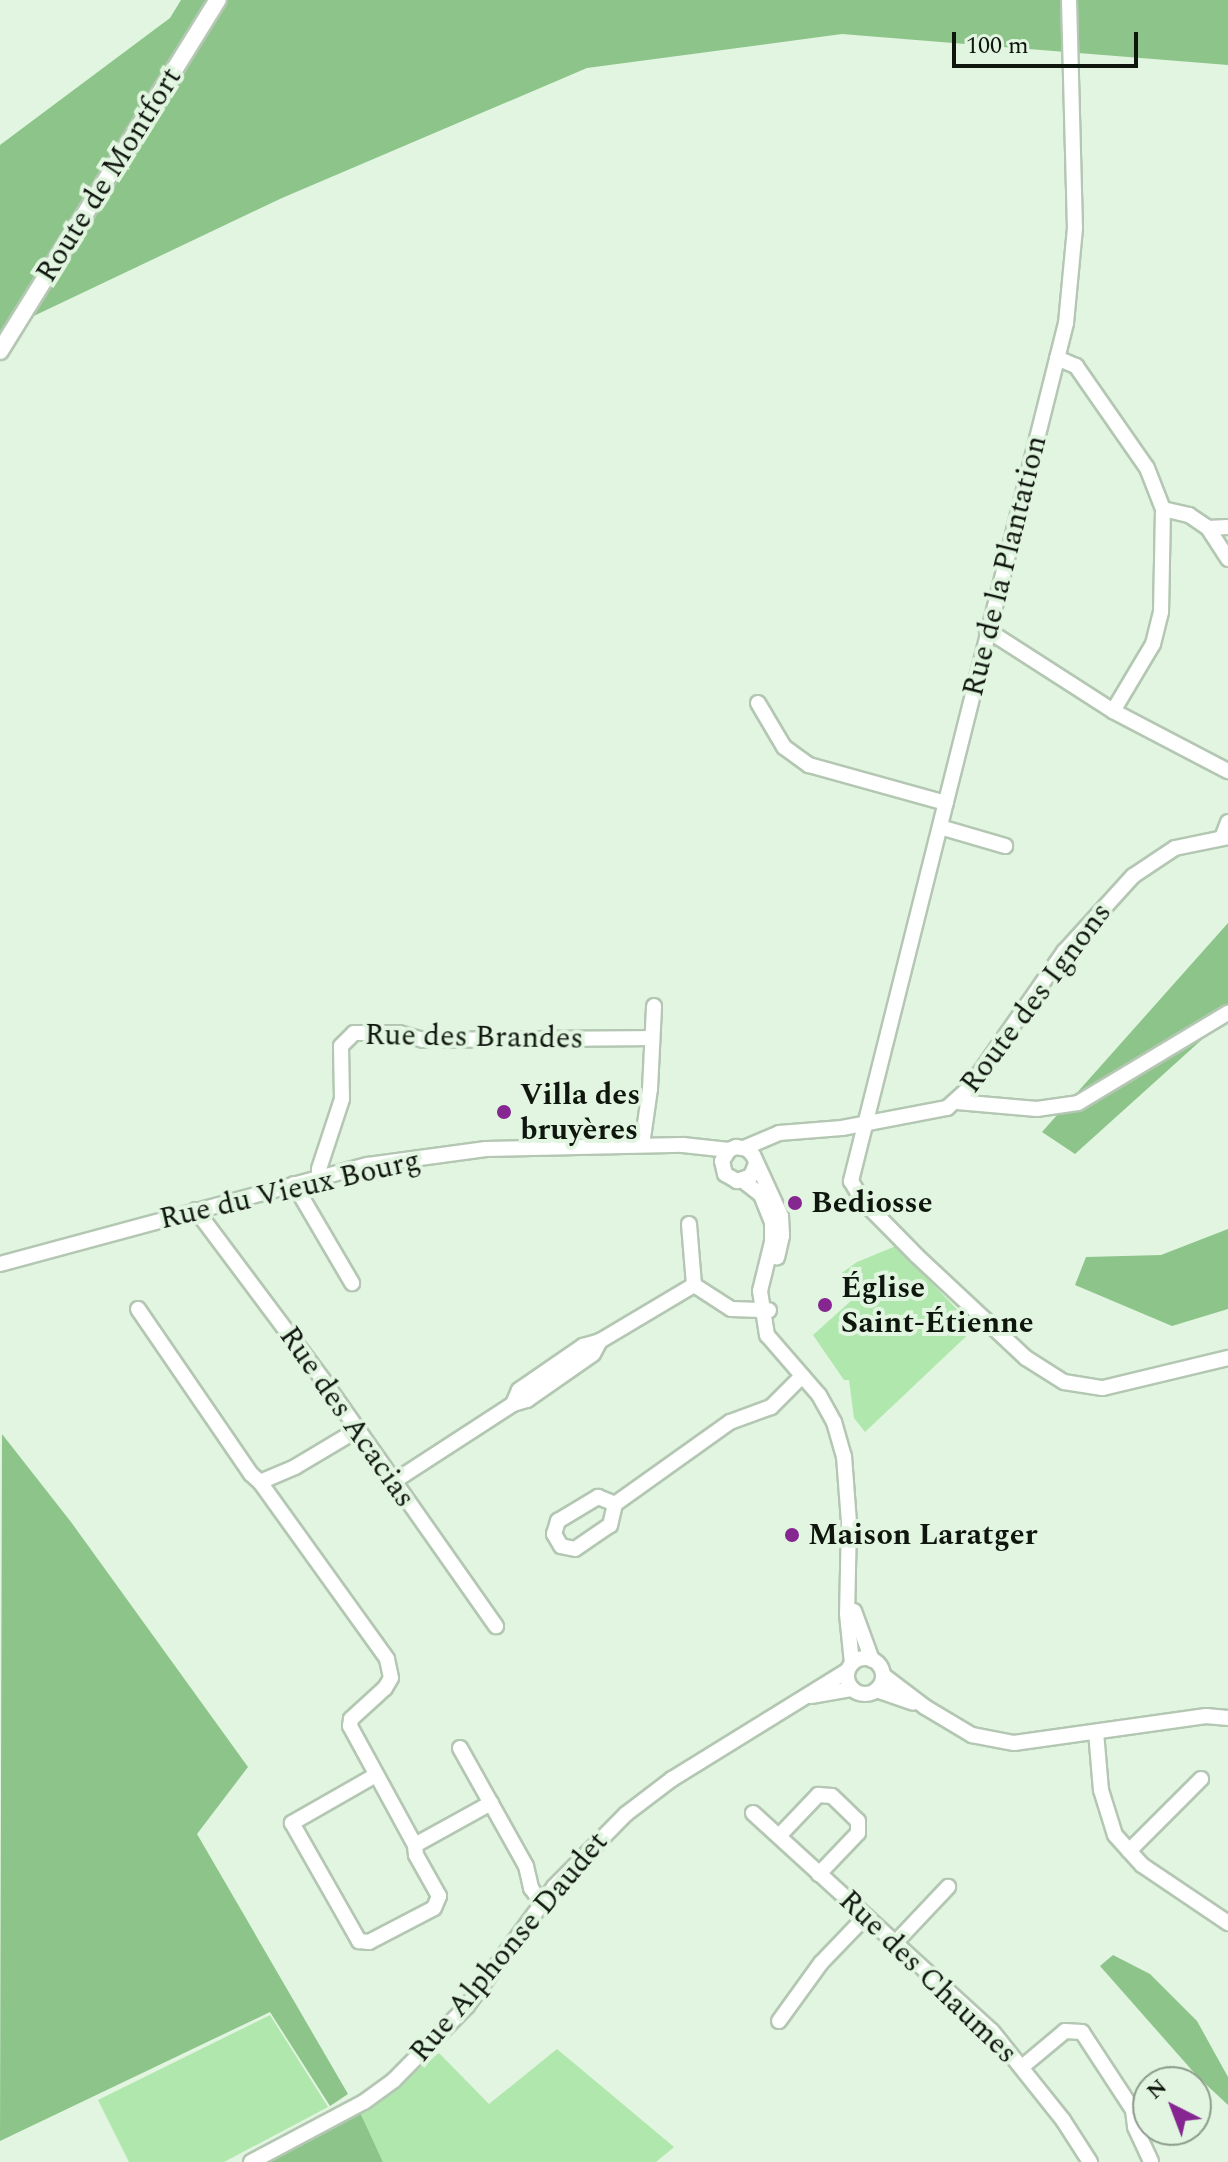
<!DOCTYPE html>
<meta charset="utf-8">
<style>
body{margin:0}
#map{position:relative;width:1228px;height:2162px;overflow:hidden;background:#e1f5e0;font-family:Spectral,serif}
div>[style]{position:absolute}
.green>*{inset:0;background:#b0e7ad}
.forest>*{inset:0;background:#8dc48a}
.roads{filter:drop-shadow(2px 0 #b3c7b2) drop-shadow(-2px 0 #b3c7b2) drop-shadow(0 2px #b3c7b2) drop-shadow(0 -2px #b3c7b2)}
.minor>*{height:14px;margin:-7px;padding:0 7px;transform-origin:7px;border-radius:7px;background:#fff}
.minor>.ring{margin:-7px;padding:0;box-sizing:content-box;background:none;border:14px solid #fff;border-radius:50%}
.major>*{height:16px;margin:-8px;padding:0 8px;transform-origin:8px;border-radius:8px;background:#fff}
.dots>*{width:22px;height:22px;translate:-50% -50%;box-sizing:border-box;border:4px solid #e1f5e0;border-radius:50%}
span{translate:-50% -50%;white-space:nowrap;text-align:center;line-height:1.15;-webkit-text-stroke:8px #e1f5e0;paint-order:stroke}
.street-label{font-size:30px;color:#0f160e}
.poi-label{font-size:30px;color:#0f160e;font-weight:700}
.left{translate:0 -50%;text-align:left}
.north{position:absolute;left:1132px;top:2066px;width:80px;height:80px;box-sizing:border-box;background:#e1f5e0;border:2px solid #8d9c8c;border-radius:50%;rotate:318deg;font-size:22px;font-weight:700;line-height:32px;text-align:center;color:#0f160e}
.north::after{content:'';display:block;margin:auto;width:28px;height:36px;background:#852691;clip-path:polygon(50% 0,100% 100%,50% 72%,0 100%)}
.scale{position:absolute;left:952px;top:32px;width:186px;height:36px;box-sizing:border-box;border:4px solid #0f160e;border-top:0;padding-left:10px;font-size:24px;line-height:28px;white-space:nowrap;color:#0f160e;-webkit-text-stroke:6px #e1f5e0;paint-order:stroke}
</style>
<div id="map">
<div class="green">
<i style="clip-path:polygon(896px 1246px,975px 1328px,865px 1432px,854px 1418px,849px 1380px,844px 1380px,813px 1335px,853px 1299px,839px 1275px,857px 1262px)"></i>
<i style="clip-path:polygon(270px 2015px,328px 2107px,224px 2162px,129px 2162px,98px 2100px)"></i>
<i style="clip-path:polygon(557px 2049px,674px 2147px,656px 2162px,383px 2162px,361px 2114px,439px 2053px,489px 2104px)"></i>
</div>
<div class="forest">
<i style="clip-path:polygon(181px 0,1228px 0,1228px 65px,842px 34px,587px 68px,282px 198px,0 332px,0 145px,170px 18px)"></i>
<i style="clip-path:polygon(1228px 923px,1228px 1016px,1075px 1154px,1042px 1132px)"></i>
<i style="clip-path:polygon(1228px 1229px,1228px 1309px,1172px 1326px,1075px 1285px,1086px 1257px,1161px 1255px)"></i>
<i style="clip-path:polygon(2px 1434px,71px 1522px,248px 1767px,197px 1834px,348px 2094px,330px 2106px,270px 2012px,0 2141px)"></i>
<i style="clip-path:polygon(1113px 1955px,1150px 1974px,1197px 2021px,1228px 2077px,1228px 2105px,1197px 2076px,1100px 1966px)"></i>
<i style="clip-path:polygon(359px 2110px,383px 2162px,256px 2162px)"></i>
</div>
<div class="roads">
<div class="minor">
<i style="left:1069px;top:0;width:228px;rotate:88.5deg"></i>
<i style="left:1075px;top:228px;width:95px;rotate:95.4deg"></i>
<i style="left:1066px;top:323px;width:885px;rotate:104.07deg"></i>
<i style="left:851px;top:1181px;width:22px;rotate:60deg"></i>
<i style="left:862px;top:1200px;width:78px;rotate:45.5deg"></i>
<i style="left:917px;top:1256px;width:149px;rotate:43.1deg"></i>
<i style="left:1026px;top:1358px;width:45px;rotate:32.3deg"></i>
<i style="left:1064px;top:1382px;width:39px;rotate:9deg"></i>
<i style="left:1103px;top:1388px;width:129px;rotate:-13.5deg"></i>
<i style="left:1057px;top:358px;width:21px;rotate:23deg"></i>
<i style="left:1076px;top:366px;width:124px;rotate:55.2deg"></i>
<i style="left:1147px;top:468px;width:44px;rotate:68.7deg"></i>
<i style="left:1163px;top:509px;width:103px;rotate:91.1deg"></i>
<i style="left:1161px;top:612px;width:33px;rotate:104deg"></i>
<i style="left:1153px;top:644px;width:78px;rotate:120.8deg"></i>
<i style="left:1163px;top:509px;width:27px;rotate:13deg"></i>
<i style="left:1189px;top:515px;width:23px;rotate:34deg"></i>
<i style="left:1208px;top:528px;width:37px;rotate:57deg"></i>
<i style="left:1208px;top:528px;width:20px;rotate:-3deg"></i>
<i style="left:987px;top:630px;width:150px;rotate:32.7deg"></i>
<i style="left:1113px;top:711px;width:130px;rotate:27.6deg"></i>
<i style="left:758px;top:703px;width:51px;rotate:59.4deg"></i>
<i style="left:784px;top:747px;width:31px;rotate:36deg"></i>
<i style="left:809px;top:765px;width:142px;rotate:15.5deg"></i>
<i style="left:940px;top:827px;width:68px;rotate:16.3deg"></i>
<i style="left:1222px;top:838px;width:17px;rotate:-69deg"></i>
<i style="left:957px;top:1102px;width:80px;rotate:5deg"></i>
<i style="left:1037px;top:1109px;width:41px;rotate:-8.3deg"></i>
<i style="left:1078px;top:1103px;width:175px;rotate:-31deg"></i>
<i style="left:642px;top:1145px;width:57px;rotate:-81.9deg"></i>
<i style="left:650px;top:1089px;width:83px;rotate:-87.2deg"></i>
<i style="left:744px;top:1148px;width:38px;rotate:-23deg"></i>
<i style="left:779px;top:1133px;width:63px;rotate:-4.5deg"></i>
<i style="left:842px;top:1128px;width:107px;rotate:-10.8deg"></i>
<i style="left:947px;top:1108px;width:31px;rotate:-42deg"></i>
<i style="left:970px;top:1087px;width:165px;rotate:-55.2deg"></i>
<i style="left:1064px;top:952px;width:103px;rotate:-47.8deg"></i>
<i style="left:1133px;top:876px;width:50px;rotate:-33.7deg"></i>
<i style="left:1175px;top:848px;width:54px;rotate:-11.7deg"></i>
<i style="left:755px;top:1166px;width:11px;rotate:112deg"></i>
<i style="left:751px;top:1176px;width:15px;rotate:160deg"></i>
<i style="left:737px;top:1181px;width:14px;rotate:-150deg"></i>
<i style="left:725px;top:1174px;width:13px;rotate:-103deg"></i>
<i style="left:722px;top:1161px;width:13px;rotate:-58deg"></i>
<i style="left:729px;top:1150px;width:8px;rotate:-23deg"></i>
<i style="left:736px;top:1147px;width:11px;rotate:10deg"></i>
<i style="left:747px;top:1149px;width:8px;rotate:45deg"></i>
<i style="left:753px;top:1155px;width:67px;rotate:65.3deg"></i>
<i style="left:781px;top:1216px;width:20px;rotate:87deg"></i>
<i style="left:782px;top:1236px;width:22px;rotate:103deg"></i>
<i style="left:319px;top:1177px;width:8px;rotate:-90deg"></i>
<i style="left:319px;top:1169px;width:74px;rotate:-71.8deg"></i>
<i style="left:342px;top:1099px;width:53px;rotate:-91.1deg"></i>
<i style="left:341px;top:1046px;width:18px;rotate:-45deg"></i>
<i style="left:354px;top:1033px;width:45px"></i>
<i style="left:399px;top:1033px;width:25px;rotate:16deg"></i>
<i style="left:423px;top:1040px;width:229px;rotate:-0.5deg"></i>
<i style="left:742px;top:1180px;width:24px;rotate:38deg"></i>
<i style="left:761px;top:1195px;width:29px;rotate:68deg"></i>
<i style="left:772px;top:1222px;width:20px;rotate:90deg"></i>
<i style="left:772px;top:1242px;width:50px;rotate:103.8deg"></i>
<i style="left:760px;top:1291px;width:45px;rotate:81deg"></i>
<i style="left:767px;top:1335px;width:79px;rotate:49.1deg"></i>
<i style="left:819px;top:1395px;width:31px;rotate:61deg"></i>
<i style="left:834px;top:1422px;width:35px;rotate:74deg"></i>
<i style="left:844px;top:1456px;width:66px;rotate:85.7deg"></i>
<i style="left:849px;top:1522px;width:92px;rotate:91.2deg"></i>
<i style="left:847px;top:1614px;width:49px;rotate:84.2deg"></i>
<i style="left:294px;top:1184px;width:115px;rotate:59.6deg"></i>
<i style="left:196px;top:1210px;width:212px;rotate:53.2deg"></i>
<i style="left:323px;top:1380px;width:301px;rotate:54.9deg"></i>
<i style="left:689px;top:1224px;width:61px;rotate:85.3deg"></i>
<i style="left:0;top:1264px;width:381px;rotate:-15.1deg"></i>
<i style="left:368px;top:1165px;width:119px;rotate:-7.7deg"></i>
<i style="left:486px;top:1149px;width:197px;rotate:-1.2deg"></i>
<i style="left:683px;top:1145px;width:46px;rotate:6.2deg"></i>
<i style="left:138px;top:1309px;width:200px;rotate:55.6deg"></i>
<i style="left:251px;top:1474px;width:12px;rotate:42deg"></i>
<i style="left:260px;top:1482px;width:38px;rotate:-23deg"></i>
<i style="left:295px;top:1467px;width:72px;rotate:-30.8deg"></i>
<i style="left:513px;top:1404px;width:15px;rotate:-67deg"></i>
<i style="left:519px;top:1390px;width:78px;rotate:-34.5deg"></i>
<i style="left:583px;top:1346px;width:18px;rotate:-16deg"></i>
<i style="left:600px;top:1341px;width:109px;rotate:-30.8deg"></i>
<i style="left:694px;top:1285px;width:44px;rotate:33deg"></i>
<i style="left:731px;top:1309px;width:38px;rotate:2deg"></i>
<i style="left:260px;top:1482px;width:218px;rotate:54.3deg"></i>
<i style="left:387px;top:1659px;width:19px;rotate:78deg"></i>
<i style="left:391px;top:1678px;width:12px;rotate:121deg"></i>
<i style="left:385px;top:1688px;width:46px;rotate:137.6deg"></i>
<i style="left:351px;top:1719px;width:7px;rotate:98deg"></i>
<i style="left:350px;top:1726px;width:136px;rotate:61.4deg"></i>
<i style="left:415px;top:1845px;width:87px;rotate:-28.9deg"></i>
<i style="left:393px;top:1482px;width:143px;rotate:-33deg"></i>
<i style="left:513px;top:1404px;width:15px;rotate:-16deg"></i>
<i style="left:527px;top:1400px;width:80px;rotate:-34.9deg"></i>
<i style="left:593px;top:1354px;width:15px;rotate:-62deg"></i>
<i style="left:598px;top:1497px;width:18px;rotate:22deg"></i>
<i style="left:615px;top:1504px;width:22px;rotate:103deg"></i>
<i style="left:610px;top:1525px;width:42px;rotate:145.6deg"></i>
<i style="left:575px;top:1549px;width:14px;rotate:-168deg"></i>
<i style="left:561px;top:1546px;width:14px;rotate:-120deg"></i>
<i style="left:554px;top:1534px;width:14px;rotate:-73deg"></i>
<i style="left:558px;top:1521px;width:47px;rotate:-31deg"></i>
<i style="left:615px;top:1504px;width:141px;rotate:-35.5deg"></i>
<i style="left:730px;top:1422px;width:44px;rotate:-20.1deg"></i>
<i style="left:771px;top:1407px;width:44px;rotate:-45deg"></i>
<i style="left:854px;top:1611px;width:52px;rotate:69.8deg"></i>
<i class="ring" style="left:847px;top:1658px;width:22px;height:22px"></i>
<i style="left:883px;top:1675px;width:53px;rotate:37.3deg"></i>
<i style="left:925px;top:1707px;width:55px;rotate:30.8deg"></i>
<i style="left:972px;top:1735px;width:43px;rotate:10.8deg"></i>
<i style="left:1014px;top:1743px;width:194px;rotate:-8deg"></i>
<i style="left:1206px;top:1716px;width:22px;rotate:5deg"></i>
<i style="left:876px;top:1690px;width:39px;rotate:19deg"></i>
<i style="left:811px;top:1696px;width:42px;rotate:-9.7deg"></i>
<i style="left:1096px;top:1732px;width:58px;rotate:85.1deg"></i>
<i style="left:1101px;top:1790px;width:47px;rotate:72.7deg"></i>
<i style="left:1115px;top:1835px;width:40px;rotate:48deg"></i>
<i style="left:1142px;top:1865px;width:104px;rotate:34deg"></i>
<i style="left:460px;top:1748px;width:135px;rotate:60.8deg"></i>
<i style="left:526px;top:1866px;width:23px;rotate:77deg"></i>
<i style="left:531px;top:1888px;width:19px;rotate:54deg"></i>
<i style="left:376px;top:1775px;width:97px;rotate:150.3deg"></i>
<i style="left:292px;top:1823px;width:136px;rotate:60.4deg"></i>
<i style="left:359px;top:1941px;width:10px;rotate:6deg"></i>
<i style="left:369px;top:1942px;width:73px;rotate:-27.6deg"></i>
<i style="left:434px;top:1908px;width:13px;rotate:-67deg"></i>
<i style="left:439px;top:1896px;width:47px;rotate:-119.3deg"></i>
<i style="left:416px;top:1855px;width:10px;rotate:-96deg"></i>
<i style="left:753px;top:1813px;width:323px;rotate:42.4deg"></i>
<i style="left:992px;top:2031px;width:114px;rotate:51.4deg"></i>
<i style="left:1063px;top:2120px;width:50px;rotate:57.3deg"></i>
<i style="left:779px;top:1836px;width:57px;rotate:-46.4deg"></i>
<i style="left:818px;top:1795px;width:14px;rotate:4deg"></i>
<i style="left:832px;top:1796px;width:36px;rotate:44deg"></i>
<i style="left:858px;top:1821px;width:12px;rotate:90deg"></i>
<i style="left:858px;top:1833px;width:57px;rotate:133.6deg"></i>
<i style="left:1129px;top:1851px;width:102px;rotate:-45deg"></i>
<i style="left:896px;top:1942px;width:76px;rotate:-46.6deg"></i>
<i style="left:779px;top:2021px;width:72px;rotate:-54.1deg"></i>
<i style="left:821px;top:1963px;width:65px;rotate:-46.2deg"></i>
<i style="left:1022px;top:2067px;width:56px;rotate:-39.9deg"></i>
<i style="left:1065px;top:2031px;width:17px;rotate:3deg"></i>
<i style="left:1082px;top:2032px;width:93px;rotate:56.8deg"></i>
<i style="left:1133px;top:2110px;width:17px;rotate:83deg"></i>
<i style="left:1135px;top:2127px;width:38px;rotate:65deg"></i>
<i style="left:251px;top:2162px;width:128px;rotate:-28deg"></i>
<i style="left:364px;top:2102px;width:37px;rotate:-36deg"></i>
<i style="left:394px;top:2080px;width:104px;rotate:-45.4deg"></i>
<i style="left:467px;top:2006px;width:147px;rotate:-53.8deg"></i>
<i style="left:554px;top:1887px;width:103px;rotate:-45.4deg"></i>
<i style="left:626px;top:1814px;width:58px;rotate:-37.3deg"></i>
<i style="left:672px;top:1779px;width:206px;rotate:-31.7deg"></i>
</div>
<div class="major">
<i style="left:0;top:351px;width:413px;rotate:-58.2deg"></i>
</div>
</div>
<div class="dots">
<i style="left:504px;top:1112px;background:#852691"></i>
<i style="left:795px;top:1203px;background:#852691"></i>
<i style="left:825px;top:1305px;background:#852691"></i>
<i style="left:792px;top:1535px;background:#852691"></i>
</div>
<div class="street-label">
<span style="left:109px;top:175px;rotate:-58deg">Route de Montfort</span>
<span style="left:1005px;top:566px;rotate:-76deg">Rue de la Plantation</span>
<span style="left:1036px;top:998px;rotate:-53deg">Route des Ignons</span>
<span style="left:474px;top:1037px;rotate:1deg">Rue des Brandes</span>
<span style="left:290px;top:1190px;rotate:-13deg">Rue du Vieux Bourg</span>
<span style="left:347px;top:1417px;rotate:55deg">Rue des Acacias</span>
<span style="left:509px;top:1947px;rotate:-50deg">Rue Alphonse Daudet</span>
<span style="left:928px;top:1977px;rotate:44deg">Rue des Chaumes</span>
</div>
<div class="poi-label">
<span class="left" style="left:520px;top:1112px">Villa des<br>bruyères</span>
<span class="left" style="left:811px;top:1203px">Bediosse</span>
<span class="left" style="left:841px;top:1305px">Église<br>Saint-Étienne</span>
<span class="left" style="left:808px;top:1535px">Maison Laratger</span>
</div>
<div class="north">N</div>
<div class="scale">100 m</div>
</div>
